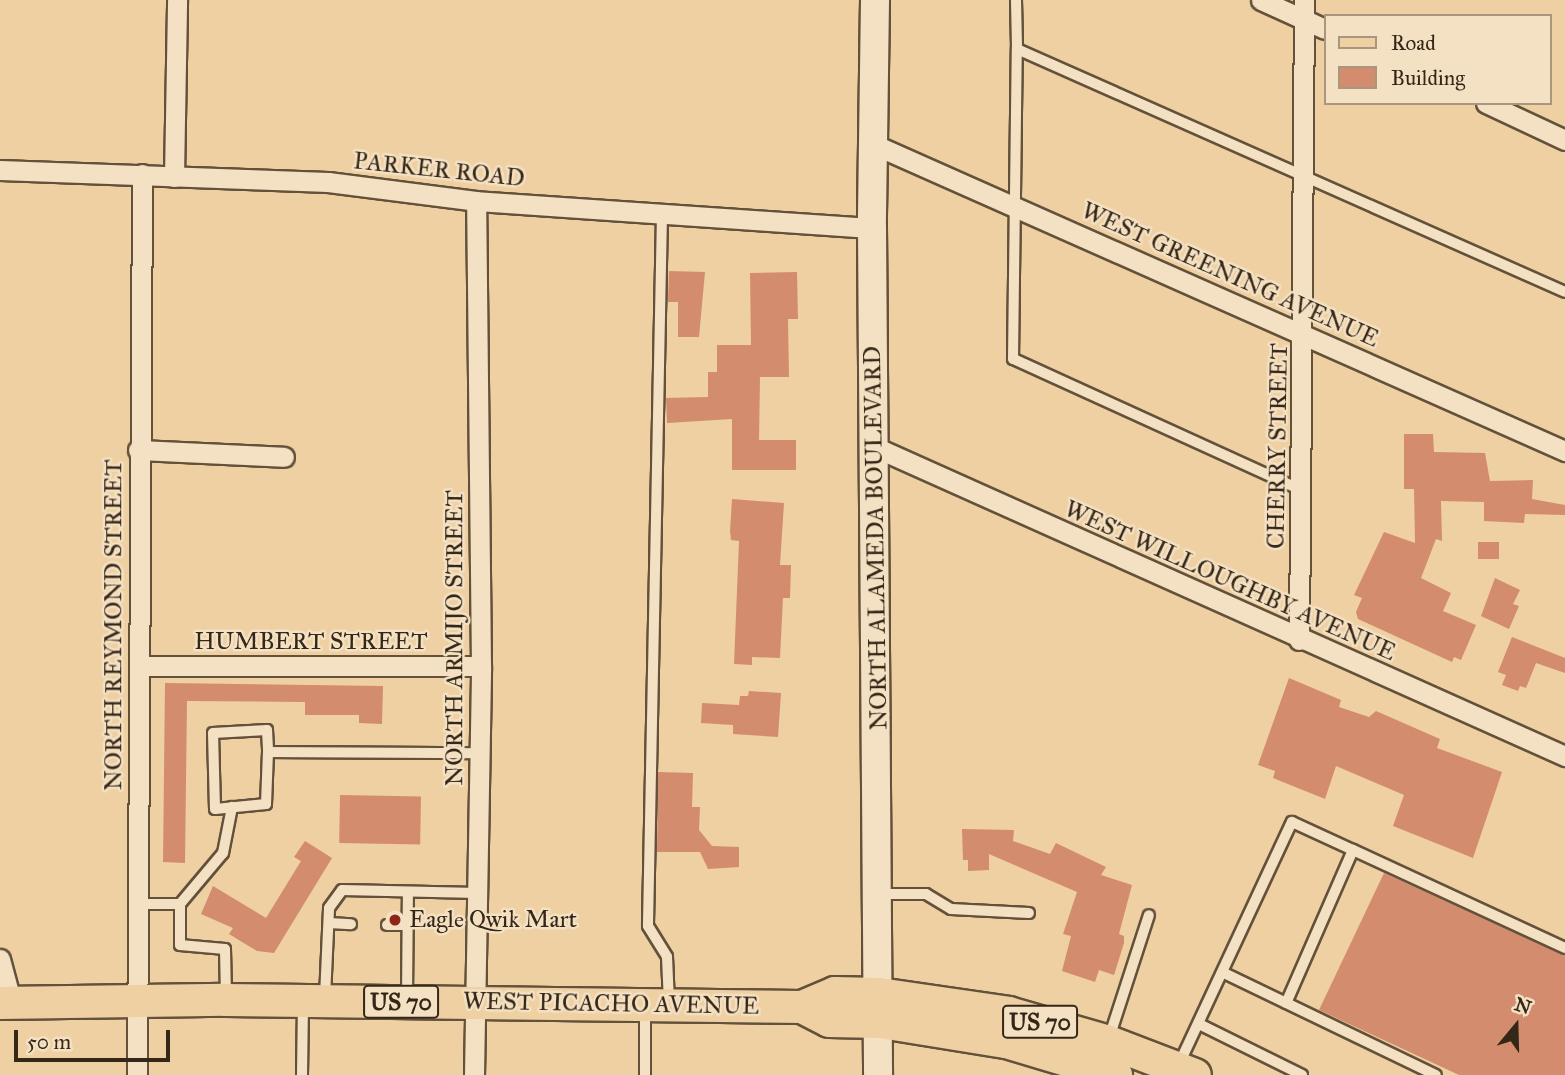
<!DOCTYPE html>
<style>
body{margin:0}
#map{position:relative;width:1565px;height:1075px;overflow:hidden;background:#eed0a2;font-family:"IM FELL Great Primer",serif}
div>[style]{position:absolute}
.building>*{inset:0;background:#d38c6d;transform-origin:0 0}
.roads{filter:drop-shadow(2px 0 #63513a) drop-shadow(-2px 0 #63513a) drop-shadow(0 2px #63513a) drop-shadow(0 -2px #63513a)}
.lane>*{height:10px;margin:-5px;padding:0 5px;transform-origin:5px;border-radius:5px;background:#f4e0c3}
.street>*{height:19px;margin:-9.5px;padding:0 9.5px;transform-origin:9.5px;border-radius:9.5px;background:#f4e0c3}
.secondary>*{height:28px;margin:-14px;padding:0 14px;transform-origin:14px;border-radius:14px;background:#f4e0c3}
.primary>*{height:32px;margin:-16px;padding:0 16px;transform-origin:16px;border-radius:16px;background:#eed0a2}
.dots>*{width:19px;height:19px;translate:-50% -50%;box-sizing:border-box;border:4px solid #f4e0c3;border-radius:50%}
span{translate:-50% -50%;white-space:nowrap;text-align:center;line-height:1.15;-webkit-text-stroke:5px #f4e0c3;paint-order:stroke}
.shield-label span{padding:2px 5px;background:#f4e0c3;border:2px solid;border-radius:5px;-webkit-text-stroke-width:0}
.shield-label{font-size:23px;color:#352717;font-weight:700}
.street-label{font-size:24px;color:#352717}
.poi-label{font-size:24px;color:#352717}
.left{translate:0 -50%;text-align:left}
.legend{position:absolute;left:1324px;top:14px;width:228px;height:91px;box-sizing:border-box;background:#f4e0c3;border:2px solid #a8967e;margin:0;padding:9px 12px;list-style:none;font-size:21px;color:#352717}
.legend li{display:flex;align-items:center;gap:14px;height:35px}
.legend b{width:35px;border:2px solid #a8967e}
.north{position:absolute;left:1481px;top:991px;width:70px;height:70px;-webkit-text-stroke:5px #f4e0c3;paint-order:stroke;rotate:19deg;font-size:19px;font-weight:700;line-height:28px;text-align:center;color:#352717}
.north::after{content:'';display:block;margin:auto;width:24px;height:32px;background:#352717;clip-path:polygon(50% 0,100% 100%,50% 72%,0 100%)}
.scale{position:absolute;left:14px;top:1030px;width:156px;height:32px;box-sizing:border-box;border:4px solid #352717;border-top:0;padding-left:9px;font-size:21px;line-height:24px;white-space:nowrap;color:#352717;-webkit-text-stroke:5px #f4e0c3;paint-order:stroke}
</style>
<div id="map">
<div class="building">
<i style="clip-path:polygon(669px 271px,705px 272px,699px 337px,678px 337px,678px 302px,668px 302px)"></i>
<i style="clip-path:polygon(797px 272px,798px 319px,788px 319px,789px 377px,760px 377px,759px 440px,796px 440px,796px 470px,732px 470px,732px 419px,667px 423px,666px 398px,708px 397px,708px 372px,717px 372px,717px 345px,751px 345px,750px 273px)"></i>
<i style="clip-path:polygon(1404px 434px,1433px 434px,1434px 452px,1485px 453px,1490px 481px,1533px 480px,1532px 499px,1565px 505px,1565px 515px,1525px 514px,1524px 523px,1484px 521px,1484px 502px,1441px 501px,1442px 541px,1436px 539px,1421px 578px,1451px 593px,1443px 611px,1476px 625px,1461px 660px,1454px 657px,1452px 662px,1358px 619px,1356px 612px,1362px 598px,1354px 595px,1384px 532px,1415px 543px,1414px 489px,1404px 489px)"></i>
<i style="clip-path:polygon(732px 499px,784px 503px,780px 565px,791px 565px,790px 598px,783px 598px,780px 658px,752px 657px,752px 665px,734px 664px,739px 541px,731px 540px,730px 531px)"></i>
<i style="left:1499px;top:542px;width:17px;height:21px;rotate:90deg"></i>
<i style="clip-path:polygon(1495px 578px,1520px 590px,1513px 604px,1519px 606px,1509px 629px,1481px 616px)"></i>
<i style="clip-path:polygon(1512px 637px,1565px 658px,1565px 673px,1536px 663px,1526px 688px,1520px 686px,1518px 691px,1502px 685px,1506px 675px,1498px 672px)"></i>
<i style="clip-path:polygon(1289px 678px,1341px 700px,1339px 707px,1369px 717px,1376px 711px,1440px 739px,1437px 748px,1502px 772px,1473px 858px,1393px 826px,1404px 795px,1336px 766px,1325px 799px,1273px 778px,1275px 771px,1258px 765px)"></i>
<i style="clip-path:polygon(165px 683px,383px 686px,382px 724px,359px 723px,359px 715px,305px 715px,305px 702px,187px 701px,185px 863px,163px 862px)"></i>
<i style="clip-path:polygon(749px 691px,781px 693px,778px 737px,733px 734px,733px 725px,701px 723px,702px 703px,739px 705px,740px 696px,748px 696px)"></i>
<i style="clip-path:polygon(658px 772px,693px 773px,692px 807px,700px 807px,699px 830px,712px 846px,739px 847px,739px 867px,708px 869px,700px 852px,657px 852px)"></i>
<i style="left:340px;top:795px;width:81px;height:48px;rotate:1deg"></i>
<i style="clip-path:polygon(962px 829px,1014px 830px,1013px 841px,1050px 854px,1056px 843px,1106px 867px,1101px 875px,1132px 885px,1119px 934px,1124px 936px,1124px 943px,1114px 975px,1099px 970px,1095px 982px,1062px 971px,1071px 936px,1063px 934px,1077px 892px,989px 854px,989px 870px,968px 871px,968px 860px,963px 860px)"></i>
<i style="clip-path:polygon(305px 841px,332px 858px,274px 953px,257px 951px,229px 934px,233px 928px,201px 914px,213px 886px,266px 918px,301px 861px,294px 857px)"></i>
<i style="clip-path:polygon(1384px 873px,1565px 956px,1565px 1075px,1459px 1075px,1319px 1010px)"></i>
</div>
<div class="roads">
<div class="lane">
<i style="left:1016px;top:0;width:49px;rotate:88.8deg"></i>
<i style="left:662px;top:214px;width:712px;rotate:91.13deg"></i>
<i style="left:648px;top:926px;width:36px;rotate:58deg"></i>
<i style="left:667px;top:957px;width:46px;rotate:87.5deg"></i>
<i style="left:1301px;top:490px;width:316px;rotate:-155.5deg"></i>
<i style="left:1013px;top:359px;width:310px;rotate:-89.3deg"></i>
<i style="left:1017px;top:49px;width:599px;rotate:23.91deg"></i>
<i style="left:268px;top:752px;width:52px;rotate:92.2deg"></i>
<i style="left:266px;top:804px;width:51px;rotate:174.4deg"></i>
<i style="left:215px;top:809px;width:76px;rotate:-91.5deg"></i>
<i style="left:213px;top:733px;width:54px;rotate:-3.2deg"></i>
<i style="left:267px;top:730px;width:22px;rotate:87deg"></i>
<i style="left:268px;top:752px;width:212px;rotate:0.3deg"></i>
<i style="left:1353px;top:850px;width:234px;rotate:24.8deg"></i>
<i style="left:879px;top:894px;width:47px"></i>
<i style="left:926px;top:894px;width:29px;rotate:31deg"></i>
<i style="left:951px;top:909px;width:78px;rotate:2.9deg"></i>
<i style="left:140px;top:904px;width:40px"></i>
<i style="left:180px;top:904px;width:67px;rotate:-49.9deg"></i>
<i style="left:223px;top:853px;width:47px;rotate:-78.9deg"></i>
<i style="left:180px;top:904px;width:41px;rotate:90deg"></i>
<i style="left:180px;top:945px;width:45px;rotate:5.1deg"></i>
<i style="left:225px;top:949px;width:47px;rotate:88.8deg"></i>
<i style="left:329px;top:923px;width:22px;rotate:3deg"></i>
<i style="left:387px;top:925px;width:21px"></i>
<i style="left:1224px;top:973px;width:235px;rotate:25.7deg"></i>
<i style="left:325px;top:997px;width:89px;rotate:-87.4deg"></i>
<i style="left:329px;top:908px;width:22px;rotate:-54deg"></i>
<i style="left:342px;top:890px;width:136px;rotate:1.3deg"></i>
<i style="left:407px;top:998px;width:106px;rotate:-89.5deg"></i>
<i style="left:1199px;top:1024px;width:115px;rotate:26.3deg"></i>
<i style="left:1109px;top:1038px;width:129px;rotate:-72deg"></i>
<i style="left:1179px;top:1064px;width:267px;rotate:-65deg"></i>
<i style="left:1292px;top:822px;width:67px;rotate:24.7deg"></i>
<i style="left:1353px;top:850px;width:167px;rotate:113.6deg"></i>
<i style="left:302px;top:1075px;width:70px;rotate:-89.2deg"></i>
<i style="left:645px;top:1075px;width:66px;rotate:-90deg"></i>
</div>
<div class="street">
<i style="left:1261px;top:0;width:70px;rotate:24.4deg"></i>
<i style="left:1486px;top:103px;width:87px;rotate:25.1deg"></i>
<i style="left:875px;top:145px;width:755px;rotate:23.92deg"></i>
<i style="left:0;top:170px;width:328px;rotate:2.1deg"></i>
<i style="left:328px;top:182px;width:149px;rotate:7.3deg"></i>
<i style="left:476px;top:201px;width:397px;rotate:3.9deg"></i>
<i style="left:174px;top:177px;width:177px;rotate:-89deg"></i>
<i style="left:877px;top:448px;width:754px;rotate:24.12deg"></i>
<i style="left:138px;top:450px;width:146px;rotate:2.7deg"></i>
<i style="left:1299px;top:640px;width:640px;rotate:-89.55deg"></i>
<i style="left:140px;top:666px;width:341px"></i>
<i style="left:0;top:959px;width:47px;rotate:75.1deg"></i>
<i style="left:137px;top:1075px;width:901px;rotate:-89.68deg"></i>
<i style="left:474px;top:1075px;width:409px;rotate:-89deg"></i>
<i style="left:481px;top:666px;width:465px;rotate:-90.6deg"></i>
</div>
<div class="secondary">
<i style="left:875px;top:0;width:228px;rotate:90.8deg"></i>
<i style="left:872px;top:228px;width:847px;rotate:89.59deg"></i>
</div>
<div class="primary">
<i style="left:0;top:1003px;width:226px;rotate:-0.8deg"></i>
<i style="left:226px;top:1000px;width:576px;rotate:0.7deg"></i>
<i style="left:802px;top:1007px;width:36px;rotate:-23deg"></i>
<i style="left:835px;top:993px;width:44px;rotate:1.3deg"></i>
<i style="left:879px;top:994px;width:131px;rotate:8.3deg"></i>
<i style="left:1009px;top:1013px;width:101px;rotate:16.1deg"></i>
<i style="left:1106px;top:1041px;width:95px;rotate:20.9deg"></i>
<i style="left:802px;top:1007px;width:30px;rotate:27deg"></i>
<i style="left:829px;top:1021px;width:52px;rotate:1.1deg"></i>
<i style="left:881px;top:1022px;width:127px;rotate:9.1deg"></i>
<i style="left:1006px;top:1042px;width:115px;rotate:16.7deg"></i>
</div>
</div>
<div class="dots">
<i style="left:395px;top:920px;background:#8f2418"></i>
</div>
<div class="shield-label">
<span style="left:401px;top:1002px">US 70</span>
<span style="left:1040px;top:1022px">US 70</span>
</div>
<div class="street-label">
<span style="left:439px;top:170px;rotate:6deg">PARKER ROAD</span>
<span style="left:1230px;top:275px;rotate:24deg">WEST GREENING AVENUE</span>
<span style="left:1278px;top:446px;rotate:-89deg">CHERRY STREET</span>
<span style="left:876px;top:538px;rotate:-91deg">NORTH ALAMEDA BOULEVARD</span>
<span style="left:1230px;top:581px;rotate:24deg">WEST WILLOUGHBY AVENUE</span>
<span style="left:114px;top:625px;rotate:-90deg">NORTH REYMOND STREET</span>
<span style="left:455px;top:638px;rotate:-90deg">NORTH ARMIJO STREET</span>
<span style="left:311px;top:642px">HUMBERT STREET</span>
<span style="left:611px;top:1004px;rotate:1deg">WEST PICACHO AVENUE</span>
</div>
<div class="poi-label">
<span class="left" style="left:409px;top:920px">Eagle Qwik Mart</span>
</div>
<ul class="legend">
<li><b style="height:9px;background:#eed0a2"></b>Road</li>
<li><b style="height:19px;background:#d38c6d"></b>Building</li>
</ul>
<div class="north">N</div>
<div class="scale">50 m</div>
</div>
